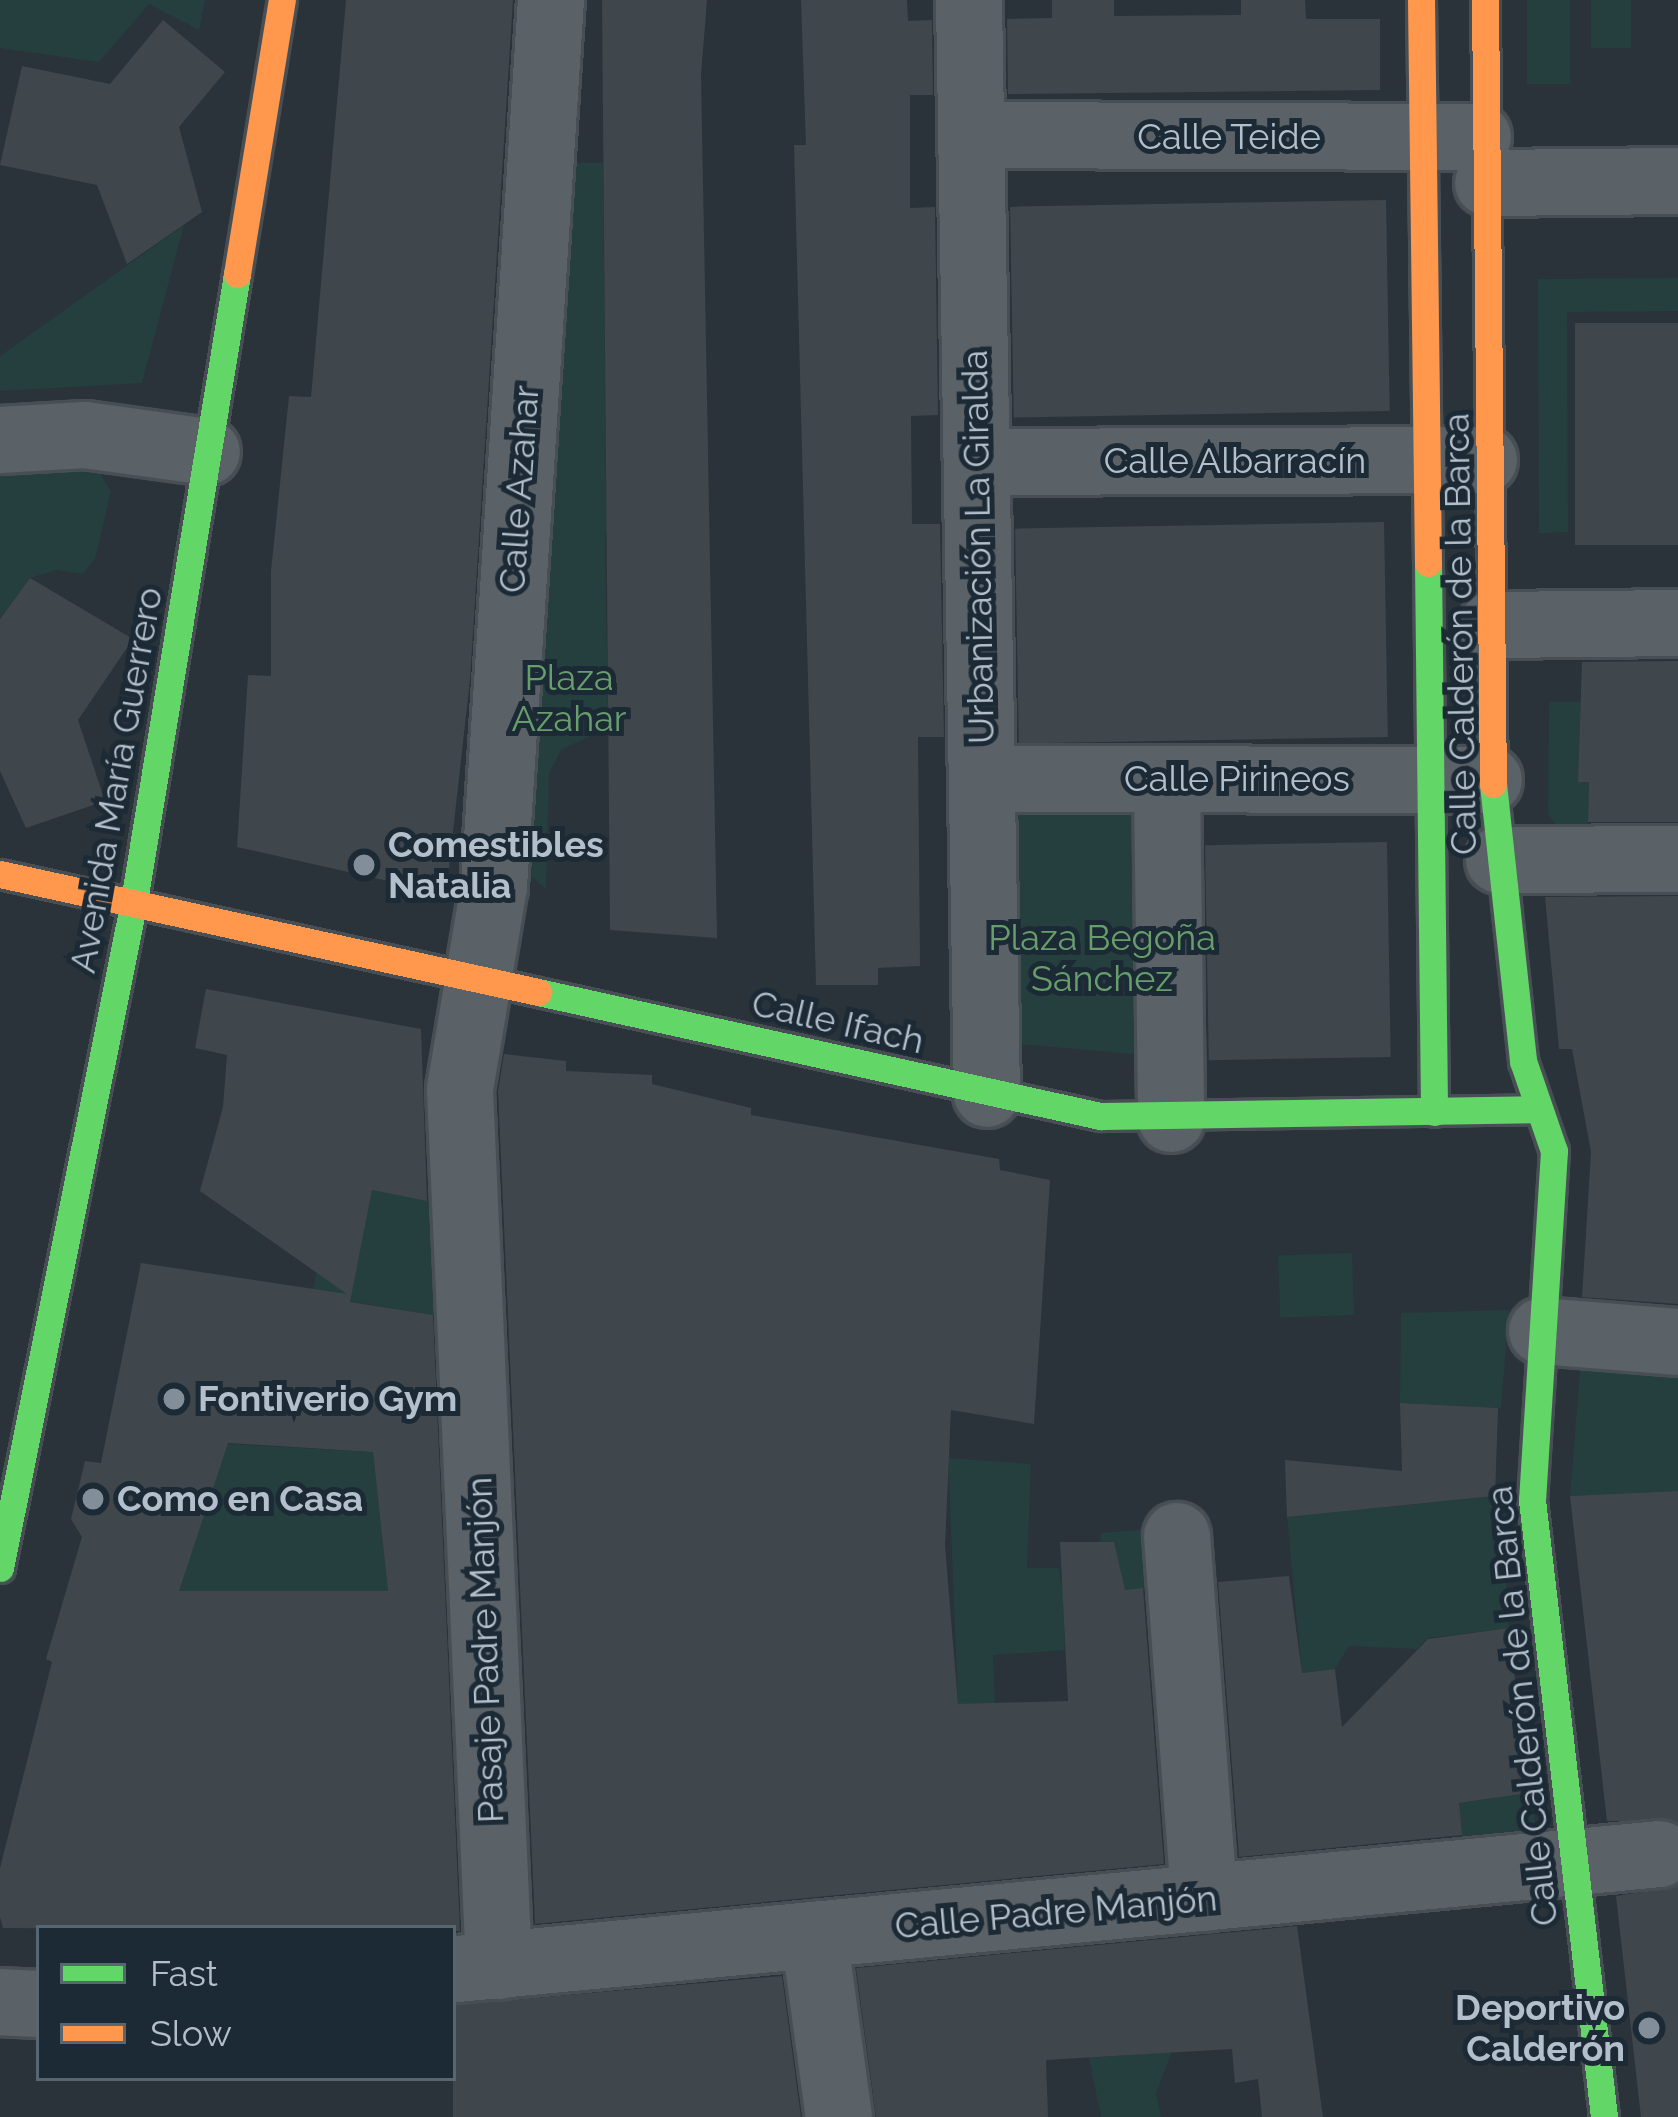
<!DOCTYPE html>
<meta charset="utf-8">
<style>
body{margin:0}
#map{position:relative;width:1678px;height:2117px;overflow:hidden;background:#293339;font-family:Raleway,sans-serif}
div>[style]{position:absolute}
.green>*{inset:0;background:#253f3f;transform-origin:0 0}
.building>*{inset:0;background:#3f474c;transform-origin:0 0}
.roads{filter:drop-shadow(3px 0 #484f54) drop-shadow(-3px 0 #484f54) drop-shadow(0 3px #484f54) drop-shadow(0 -3px #484f54)}
.street>*{height:66px;margin:-33px;padding:0 33px;transform-origin:33px;border-radius:33px;background:#5a6167}
.fast>*{height:27px;margin:-13.5px;padding:0 13.5px;transform-origin:13.5px;border-radius:13.5px;background:#63d668}
.slow>*{height:27px;margin:-13.5px;padding:0 13.5px;transform-origin:13.5px;border-radius:13.5px;background:#ff974d}
.dots>*{width:33px;height:33px;translate:-50% -50%;box-sizing:border-box;border:6px solid #1c2a35;border-radius:50%}
span{translate:-50% -50%;white-space:nowrap;text-align:center;line-height:1.15;-webkit-text-stroke:10px #1c2a35;paint-order:stroke}
.street-label{font-size:36px;color:#b3c0cb}
.park-label{font-size:36px;color:#689e6c}
.poi-label{font-size:36px;color:#b3c0cb;font-weight:700}
.left{translate:0 -50%;text-align:left}
.right{translate:-100% -50%;text-align:right}
.legend{position:absolute;left:36px;top:1925px;width:420px;height:156px;box-sizing:border-box;background:#1c2a35;border:3px solid #586671;margin:0;padding:15px 21px;list-style:none;font-size:36px;color:#b3c0cb}
.legend li{display:flex;align-items:center;gap:24px;height:60px}
.legend b{width:60px;border:3px solid #586671}
</style>
<div id="map">
<div class="green">
<i style="clip-path:polygon(0 0,205px 0,199px 30px,149px 4px,99px 62px,0 48px)"></i>
<i style="left:1527px;top:0;width:43px;height:84px"></i>
<i style="left:1591px;top:0;width:40px;height:48px"></i>
<i style="clip-path:polygon(562px 163px,603px 163px,606px 490px,626px 533px,605px 534px,608px 727px,561px 750px,549px 774px,546px 889px,530px 875px,527px 849px)"></i>
<i style="clip-path:polygon(184px 225px,142px 383px,0 391px,0 356px)"></i>
<i style="clip-path:polygon(1678px 278px,1678px 311px,1567px 312px,1568px 532px,1539px 533px,1538px 279px)"></i>
<i style="clip-path:polygon(0 463px,100px 474px,111px 491px,95px 559px,83px 574px,56px 570px,30px 578px,0 618px)"></i>
<i style="clip-path:polygon(1549px 702px,1581px 702px,1578px 781px,1589px 782px,1588px 831px,1558px 828px,1548px 814px)"></i>
<i style="clip-path:polygon(1167px 807px,1191px 1059px,1018px 1044px,1009px 808px)"></i>
<i style="clip-path:polygon(372px 1190px,444px 1204px,450px 1318px,312px 1295px,320px 1254px,358px 1260px)"></i>
<i style="left:1352px;top:1253px;width:62px;height:74px;rotate:88deg"></i>
<i style="clip-path:polygon(1509px 1310px,1501px 1408px,1400px 1403px,1401px 1313px)"></i>
<i style="clip-path:polygon(1581px 1359px,1678px 1366px,1678px 1491px,1570px 1496px)"></i>
<i style="clip-path:polygon(227px 1444px,373px 1452px,388px 1591px,173px 1591px,63px 1601px,82px 1536px)"></i>
<i style="clip-path:polygon(948px 1458px,1031px 1464px,1027px 1568px,1059px 1568px,1061px 1583px,1099px 1579px,1101px 1533px,1151px 1529px,1154px 1588px,1063px 1595px,1065px 1650px,993px 1655px,996px 1724px,959px 1726px)"></i>
<i style="clip-path:polygon(1500px 1496px,1509px 1628px,1428px 1638px,1417px 1649px,1349px 1646px,1335px 1669px,1302px 1673px,1287px 1517px)"></i>
<i style="clip-path:polygon(1528px 1765px,1537px 1836px,1463px 1843px,1459px 1803px,1496px 1798px,1492px 1770px)"></i>
<i style="clip-path:polygon(1172px 2052px,1156px 2093px,1161px 2117px,1101px 2117px,1089px 2058px)"></i>
</div>
<div class="building">
<i style="clip-path:polygon(346px 0,513px 0,470px 680px,446px 894px,237px 847px,248px 675px,271px 676px,271px 571px,289px 396px,311px 397px)"></i>
<i style="clip-path:polygon(602px 0,707px 0,701px 75px,717px 938px,610px 930px)"></i>
<i style="clip-path:polygon(801px 0,907px 0,908px 21px,932px 20px,933px 95px,910px 95px,910px 208px,935px 207px,938px 415px,911px 416px,912px 524px,940px 524px,944px 737px,918px 737px,920px 966px,878px 968px,878px 985px,816px 985px,794px 145px,806px 145px)"></i>
<i style="clip-path:polygon(1052px 0,1114px 0,1114px 16px,1241px 15px,1241px 0,1305px 0,1306px 19px,1380px 19px,1380px 90px,1008px 94px,1007px 19px,1052px 18px)"></i>
<i style="clip-path:polygon(163px 20px,225px 72px,179px 127px,202px 212px,127px 264px,97px 185px,0 165px,22px 66px,110px 84px)"></i>
<i style="left:1386px;top:200px;width:211px;height:376px;rotate:89deg"></i>
<i style="left:1678px;top:323px;width:222px;height:103px;rotate:90deg"></i>
<i style="left:1384px;top:522px;width:215px;height:369px;rotate:89deg"></i>
<i style="clip-path:polygon(30px 578px,133px 639px,78px 720px,105px 801px,26px 828px,0 771px,0 619px)"></i>
<i style="clip-path:polygon(1678px 661px,1678px 822px,1588px 822px,1589px 782px,1578px 782px,1582px 662px)"></i>
<i style="left:1387px;top:842px;width:215px;height:182px;rotate:89deg"></i>
<i style="clip-path:polygon(1678px 896px,1678px 1304px,1582px 1297px,1591px 1152px,1572px 1049px,1559px 1049px,1545px 897px)"></i>
<i style="clip-path:polygon(evenodd,206px 989px,421px 1029px,427px 1201px,372px 1190px,350px 1302px,433px 1315px,460px 1931px,3px 1928px,0 1917px,0 1868px,52px 1662px,46px 1659px,82px 1537px,71px 1519px,85px 1461px,101px 1463px,141px 1263px,347px 1294px,200px 1191px,223px 1107px,227px 1055px,195px 1048px,206px 989px,228px 1443px,373px 1452px,388px 1591px,179px 1591px,228px 1443px)"></i>
<i style="clip-path:polygon(504px 1054px,566px 1061px,566px 1071px,652px 1075px,652px 1084px,751px 1108px,751px 1115px,999px 1159px,1000px 1170px,1050px 1180px,1034px 1424px,951px 1410px,945px 1546px,958px 1704px,1068px 1701px,1060px 1542px,1114px 1542px,1125px 1590px,1143px 1588px,1164px 1864px,535px 1924px,498px 1091px)"></i>
<i style="clip-path:polygon(1400px 1403px,1498px 1408px,1495px 1496px,1287px 1517px,1285px 1460px,1402px 1471px)"></i>
<i style="clip-path:polygon(1678px 1491px,1678px 1822px,1607px 1821px,1570px 1496px)"></i>
<i style="clip-path:polygon(1289px 1576px,1302px 1673px,1335px 1669px,1342px 1727px,1428px 1639px,1509px 1628px,1528px 1793px,1459px 1803px,1462px 1835px,1239px 1857px,1218px 1582px)"></i>
<i style="clip-path:polygon(1678px 1886px,1678px 2117px,1641px 2117px,1616px 1896px)"></i>
<i style="clip-path:polygon(1297px 1926px,1323px 2117px,1262px 2117px,1258px 2079px,1235px 2083px,1232px 2049px,1046px 2060px,1048px 2117px,876px 2117px,856px 1968px)"></i>
<i style="clip-path:polygon(782px 1976px,801px 2117px,453px 2117px,453px 2005px)"></i>
</div>
<div class="roads">
<div class="street">
<i style="left:969px;top:0;width:1094px;rotate:89.06deg"></i>
<i style="left:971px;top:135px;width:507px;rotate:0.23deg"></i>
<i style="left:1488px;top:183px;width:190px;rotate:-0.6deg"></i>
<i style="left:0;top:440px;width:85px;rotate:-3.4deg"></i>
<i style="left:85px;top:435px;width:123px;rotate:7.9deg"></i>
<i style="left:977px;top:462px;width:507px;rotate:-0.23deg"></i>
<i style="left:1492px;top:625px;width:186px;rotate:-0.6deg"></i>
<i style="left:982px;top:779px;width:507px;rotate:0.11deg"></i>
<i style="left:1167px;top:779px;width:340px;rotate:89.3deg"></i>
<i style="left:1499px;top:860px;width:179px;rotate:-0.3deg"></i>
<i style="left:1542px;top:1331px;width:136px;rotate:4.6deg"></i>
<i style="left:1177px;top:1536px;width:363px;rotate:85.7deg"></i>
<i style="left:814px;top:1935px;width:184px;rotate:82.2deg"></i>
<i style="left:499px;top:1966px;width:878px;rotate:-92.55deg"></i>
<i style="left:460px;top:1089px;width:206px;rotate:-80.5deg"></i>
<i style="left:494px;top:886px;width:888px;rotate:-86.32deg"></i>
<i style="left:457px;top:1969px;width:1208px;rotate:-5.46deg"></i>
<i style="left:0;top:2002px;width:39px;rotate:3deg"></i>
</div>
<div class="fast">
<i style="left:1428px;top:563px;width:549px;rotate:89.37deg"></i>
<i style="left:1493px;top:784px;width:279px;rotate:83.8deg"></i>
<i style="left:1523px;top:1061px;width:95px;rotate:71deg"></i>
<i style="left:1554px;top:1151px;width:350px;rotate:93.6deg"></i>
<i style="left:1532px;top:1500px;width:621px;rotate:83.34deg"></i>
<i style="left:538px;top:992px;width:576px;rotate:12.44deg"></i>
<i style="left:1100px;top:1116px;width:436px;rotate:-0.9deg"></i>
<i style="left:0;top:1568px;width:680px;rotate:-78.64deg"></i>
<i style="left:134px;top:901px;width:635px;rotate:-80.67deg"></i>
</div>
<div class="slow">
<i style="left:1421px;top:0;width:563px;rotate:89.29deg"></i>
<i style="left:1485px;top:0;width:784px;rotate:89.42deg"></i>
<i style="left:237px;top:274px;width:278px;rotate:-80.7deg"></i>
<i style="left:0;top:874px;width:551px;rotate:12.37deg"></i>
</div>
</div>
<div class="dots">
<i style="left:364px;top:865px;background:#838f98"></i>
<i style="left:174px;top:1399px;background:#838f98"></i>
<i style="left:93px;top:1499px;background:#838f98"></i>
<i style="left:1649px;top:2028px;background:#838f98"></i>
</div>
<div class="street-label">
<span style="left:1229px;top:137px">Calle Teide</span>
<span style="left:1235px;top:461px">Calle Albarracín</span>
<span style="left:519px;top:489px;rotate:-86deg">Calle Azahar</span>
<span style="left:978px;top:547px;rotate:-91deg">Urbanización La Giralda</span>
<span style="left:1460px;top:634px;rotate:-91deg">Calle Calderón de la Barca</span>
<span style="left:1237px;top:779px">Calle Pirineos</span>
<span style="left:116px;top:780px;rotate:-80deg">Avenida María Guerrero</span>
<span style="left:838px;top:1022px;rotate:13deg">Calle Ifach</span>
<span style="left:485px;top:1650px;rotate:-92deg">Pasaje Padre Manjón</span>
<span style="left:1522px;top:1706px;rotate:-96deg">Calle Calderón de la Barca</span>
<span style="left:1056px;top:1912px;rotate:-5deg">Calle Padre Manjón</span>
</div>
<div class="park-label">
<span style="left:569px;top:698px">Plaza<br>Azahar</span>
<span style="left:1102px;top:958px">Plaza Begoña<br>Sánchez</span>
</div>
<div class="poi-label">
<span class="left" style="left:388px;top:865px">Comestibles<br>Natalia</span>
<span class="left" style="left:198px;top:1399px">Fontiverio Gym</span>
<span class="left" style="left:117px;top:1499px">Como en Casa</span>
<span class="right" style="left:1625px;top:2028px">Deportivo<br>Calderón</span>
</div>
<ul class="legend">
<li><b style="height:15px;background:#63d668"></b>Fast</li>
<li><b style="height:15px;background:#ff974d"></b>Slow</li>
</ul>
</div>
